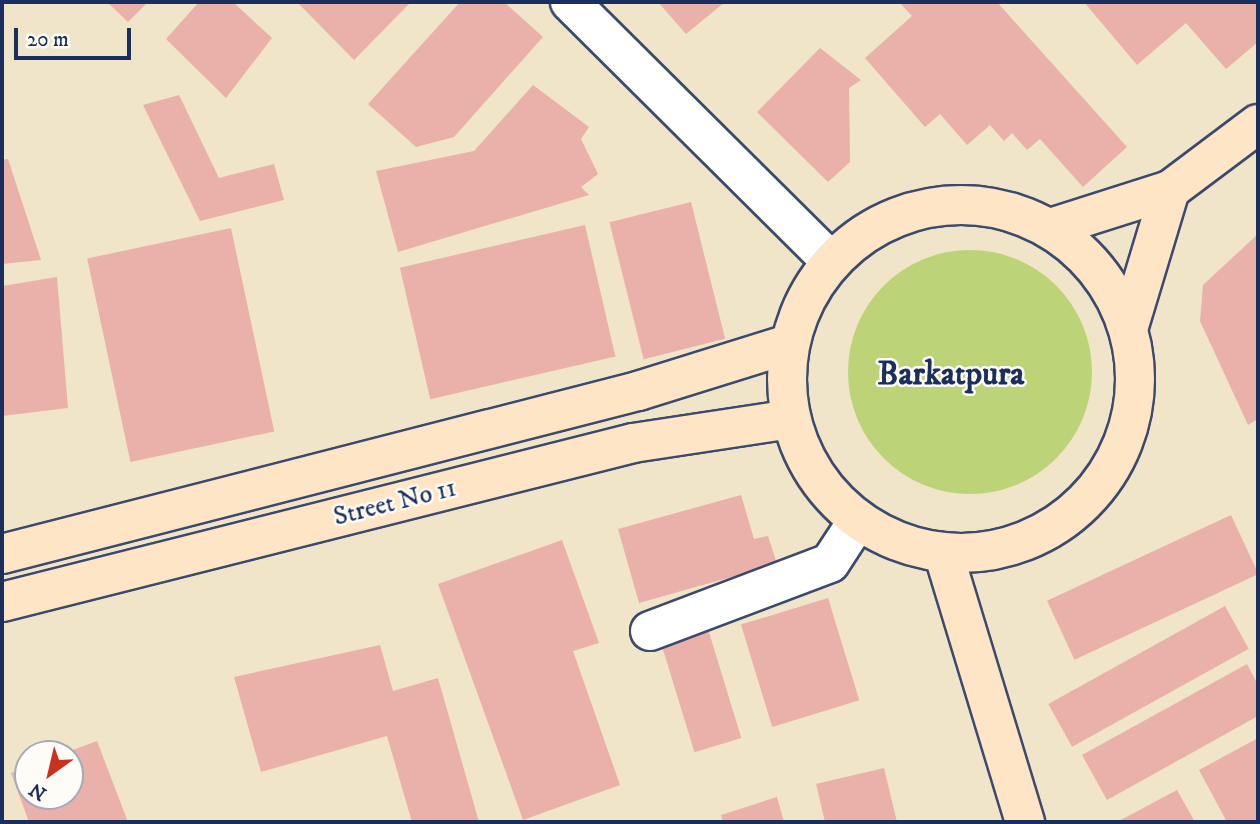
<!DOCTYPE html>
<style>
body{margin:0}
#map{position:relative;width:1260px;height:824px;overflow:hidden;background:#f0e5c8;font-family:"IM FELL DW Pica",serif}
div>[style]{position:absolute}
.green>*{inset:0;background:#bdd377}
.round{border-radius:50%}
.building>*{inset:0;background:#e9b1a9;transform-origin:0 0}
.roads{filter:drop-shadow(2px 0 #3b4a6e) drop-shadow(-2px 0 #3b4a6e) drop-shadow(0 2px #3b4a6e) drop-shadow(0 -2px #3b4a6e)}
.street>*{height:38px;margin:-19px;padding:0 19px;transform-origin:19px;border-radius:19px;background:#fff}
.secondary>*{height:38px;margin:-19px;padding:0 19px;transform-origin:19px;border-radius:19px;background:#fde5c5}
.secondary>.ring{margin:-19px;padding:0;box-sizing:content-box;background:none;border:38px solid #fde5c5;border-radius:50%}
span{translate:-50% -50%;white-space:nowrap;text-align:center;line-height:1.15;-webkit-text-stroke:5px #fdfcf7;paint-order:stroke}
.street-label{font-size:26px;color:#1b2f5e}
.district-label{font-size:33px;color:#1b2f5e;font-weight:700}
.frame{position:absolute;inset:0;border:4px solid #1b2f5e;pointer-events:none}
.north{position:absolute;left:14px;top:740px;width:70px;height:70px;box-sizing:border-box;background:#fdfcf7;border:2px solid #a3aaba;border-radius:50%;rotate:214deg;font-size:19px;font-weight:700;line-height:28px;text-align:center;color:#1b2f5e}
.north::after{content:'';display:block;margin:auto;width:24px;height:32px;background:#c8321e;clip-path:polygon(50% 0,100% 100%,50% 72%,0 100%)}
.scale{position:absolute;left:14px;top:28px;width:117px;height:32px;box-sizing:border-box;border:4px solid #1b2f5e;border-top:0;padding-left:9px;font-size:21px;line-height:24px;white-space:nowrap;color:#1b2f5e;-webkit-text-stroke:5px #fdfcf7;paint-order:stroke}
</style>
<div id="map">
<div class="green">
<i class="round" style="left:848px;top:250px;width:244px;height:244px"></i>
</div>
<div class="building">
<i style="clip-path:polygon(107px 2px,148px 2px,128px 22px)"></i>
<i style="clip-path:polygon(199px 2px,233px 2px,272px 38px,226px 98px,166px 39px)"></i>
<i style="clip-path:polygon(297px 2px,411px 2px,354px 60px)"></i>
<i style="clip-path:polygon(460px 2px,504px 2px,543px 37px,454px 137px,416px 147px,368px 104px)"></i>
<i style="clip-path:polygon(658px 2px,725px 2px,686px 34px)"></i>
<i style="clip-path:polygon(899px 2px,997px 2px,1127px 147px,1083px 187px,1040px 139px,1027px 150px,1012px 133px,1004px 141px,990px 125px,967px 145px,940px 114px,925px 127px,865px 58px,912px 16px)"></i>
<i style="clip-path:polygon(1084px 2px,1258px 2px,1258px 42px,1226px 69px,1186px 23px,1137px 65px)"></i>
<i style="clip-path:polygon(820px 48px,861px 80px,849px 88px,850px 162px,828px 182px,757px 112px)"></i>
<i style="clip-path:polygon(533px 85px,589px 127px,581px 139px,598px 174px,581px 187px,589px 195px,398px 252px,376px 171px,474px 151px)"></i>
<i style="clip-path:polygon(179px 95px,219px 178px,274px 164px,284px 200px,200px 221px,143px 105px)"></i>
<i style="clip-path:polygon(8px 159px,41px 260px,2px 264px,2px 160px)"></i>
<i style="left:691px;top:202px;width:141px;height:84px;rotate:76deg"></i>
<i style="left:585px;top:225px;width:135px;height:190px;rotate:77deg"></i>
<i style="left:231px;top:228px;width:208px;height:147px;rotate:78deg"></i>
<i style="clip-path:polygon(1258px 234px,1258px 419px,1248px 425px,1200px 321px,1203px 285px)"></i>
<i style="clip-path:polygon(57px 277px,68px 408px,2px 416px,2px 286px)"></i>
<i style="clip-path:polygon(741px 495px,754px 539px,768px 536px,777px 564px,639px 603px,618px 529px)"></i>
<i style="left:1231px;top:515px;width:65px;height:203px;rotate:65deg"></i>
<i style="clip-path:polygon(562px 540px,599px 643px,573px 651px,620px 785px,523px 820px,438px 584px)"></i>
<i style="left:828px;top:598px;width:107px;height:91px;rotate:73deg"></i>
<i style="left:1225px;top:606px;width:49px;height:202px;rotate:61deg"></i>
<i style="left:708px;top:629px;width:114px;height:49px;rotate:73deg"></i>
<i style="clip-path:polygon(380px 645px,393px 691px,438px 678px,479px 822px,412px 822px,387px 736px,261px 772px,234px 677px)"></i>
<i style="clip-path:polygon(1247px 664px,1258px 685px,1258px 716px,1107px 800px,1082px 755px)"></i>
<i style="clip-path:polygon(1258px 738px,1258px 822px,1227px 822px,1199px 770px)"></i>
<i style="clip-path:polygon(97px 741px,128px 822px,29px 822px,11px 773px,28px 766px,28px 796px,70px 796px,70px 754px,62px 754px)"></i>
<i style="clip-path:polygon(884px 768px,897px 822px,825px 822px,816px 784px)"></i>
<i style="clip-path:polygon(1177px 790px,1195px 822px,1117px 822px)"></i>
<i style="clip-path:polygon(777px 797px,784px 822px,723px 822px,721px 815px)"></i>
</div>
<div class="roads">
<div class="street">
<i style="left:570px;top:2px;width:368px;rotate:44.8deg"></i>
<i style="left:650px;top:631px;width:192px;rotate:-20.7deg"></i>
<i style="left:830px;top:563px;width:51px;rotate:-56.9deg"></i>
</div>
<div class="secondary">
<i class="ring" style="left:787px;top:205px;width:310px;height:310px"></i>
<i style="left:1050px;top:228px;width:126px;rotate:-17.6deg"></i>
<i style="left:1170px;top:190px;width:110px;rotate:-36.9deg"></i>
<i style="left:1129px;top:326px;width:142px;rotate:-73.2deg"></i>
<i style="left:943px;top:552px;width:282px;rotate:73.1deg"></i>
<i style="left:2px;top:554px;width:657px;rotate:-14.37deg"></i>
<i style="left:638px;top:391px;width:158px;rotate:-17.3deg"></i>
<i style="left:2px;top:602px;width:651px;rotate:-14.14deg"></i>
<i style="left:633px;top:443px;width:160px;rotate:-8.6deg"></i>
</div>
</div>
<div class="street-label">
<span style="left:395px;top:503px;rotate:-14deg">Street No 11</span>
</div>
<div class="district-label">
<span style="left:951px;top:375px">Barkatpura</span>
</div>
<div class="frame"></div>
<div class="north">N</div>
<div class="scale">20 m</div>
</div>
